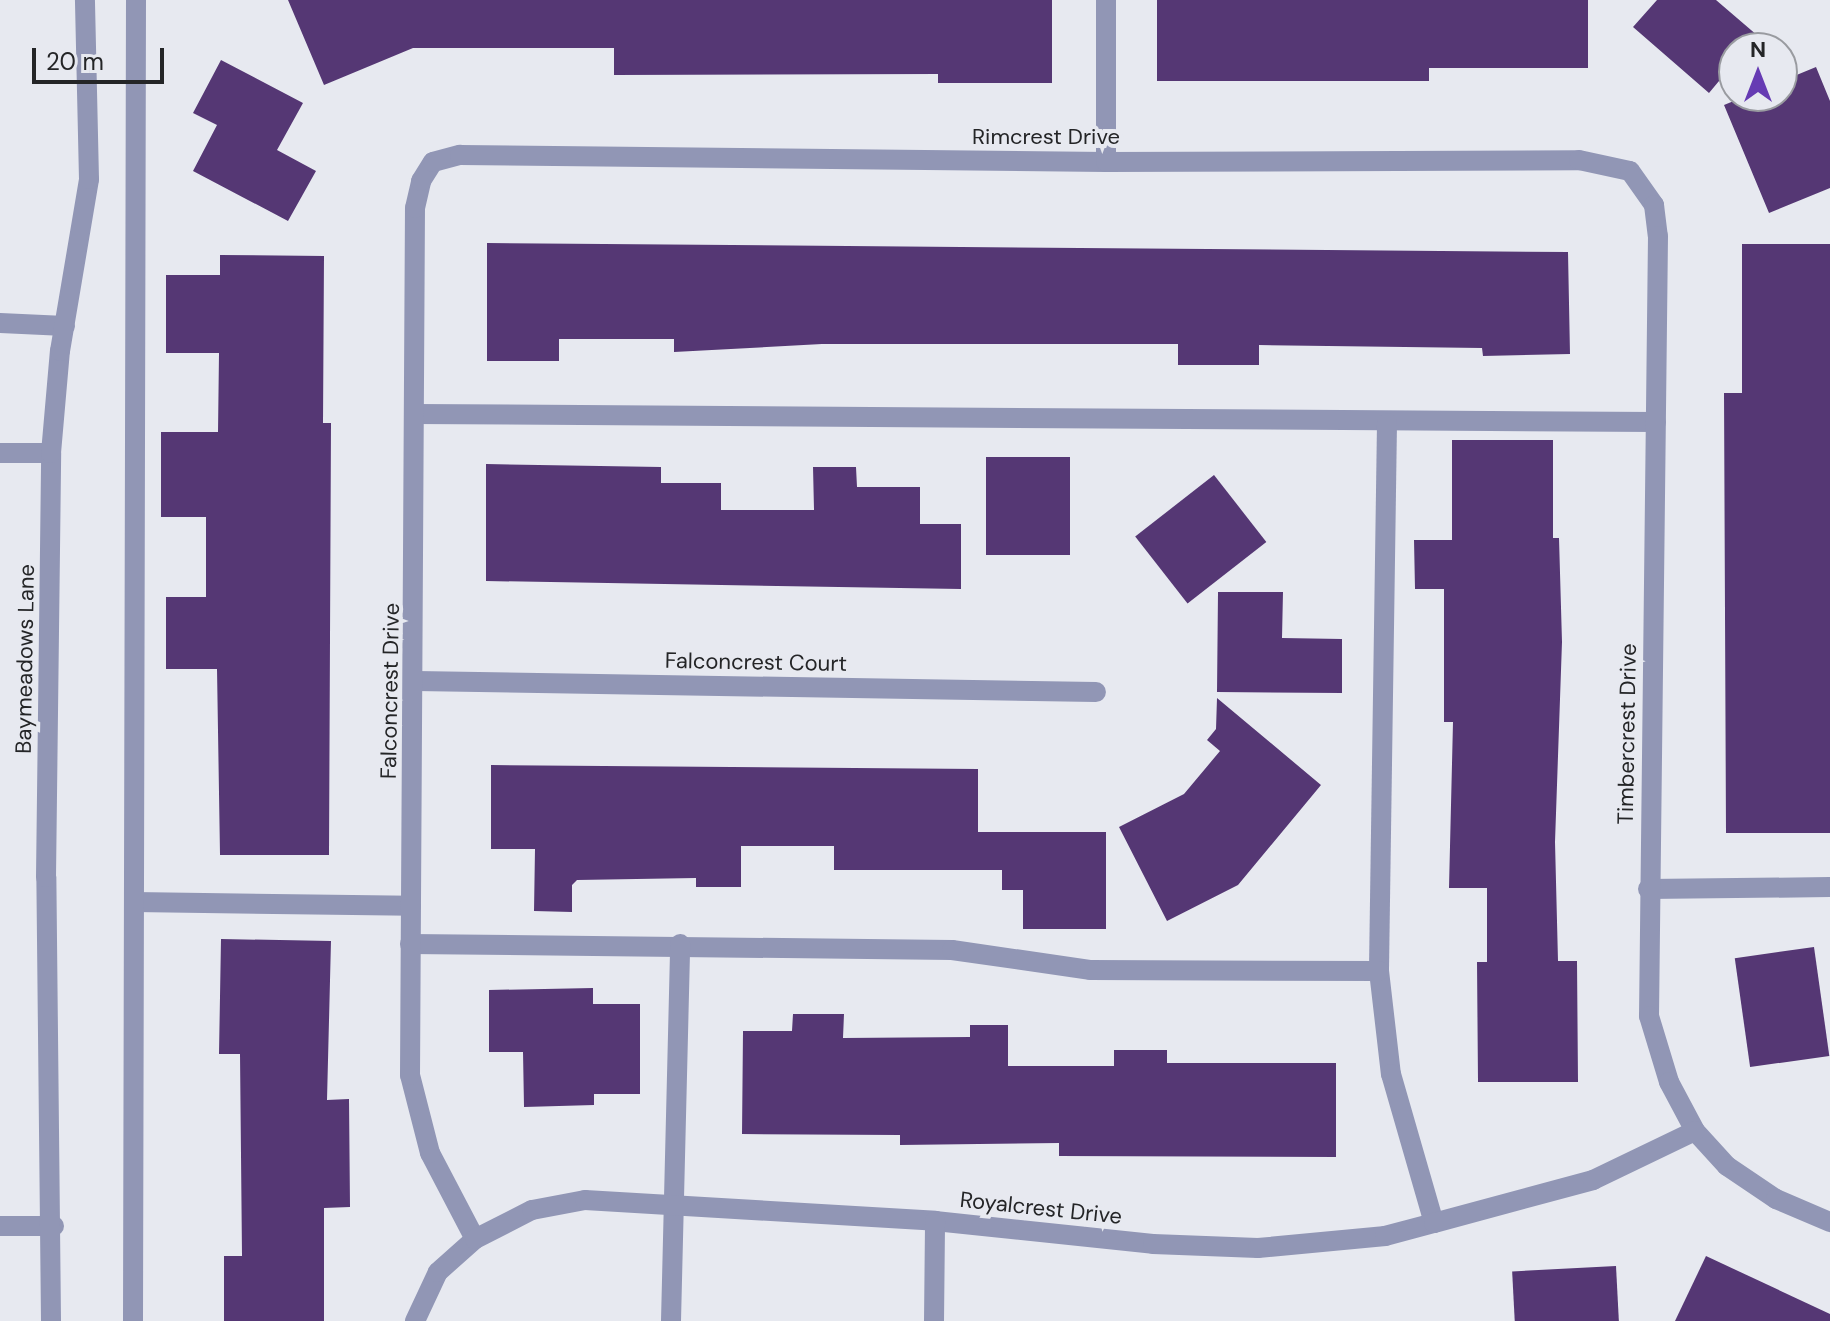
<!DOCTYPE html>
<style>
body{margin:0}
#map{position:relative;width:1830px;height:1321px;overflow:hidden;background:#e7e9f0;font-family:"DM Sans",sans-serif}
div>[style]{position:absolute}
.building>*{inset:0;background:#553774;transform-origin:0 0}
.service>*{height:20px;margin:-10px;padding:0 10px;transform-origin:10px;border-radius:10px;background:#9196b5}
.minor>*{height:20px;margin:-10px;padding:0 10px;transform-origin:10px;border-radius:10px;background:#9196b5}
span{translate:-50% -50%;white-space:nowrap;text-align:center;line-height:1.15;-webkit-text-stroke:8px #e7e9f0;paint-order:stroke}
.street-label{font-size:22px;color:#242527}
.north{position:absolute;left:1718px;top:32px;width:80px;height:80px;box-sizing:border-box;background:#e7e9f0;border:2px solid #999ba0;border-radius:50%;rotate:0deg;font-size:22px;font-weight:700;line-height:32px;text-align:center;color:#242527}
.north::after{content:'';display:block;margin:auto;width:28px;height:36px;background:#663bb3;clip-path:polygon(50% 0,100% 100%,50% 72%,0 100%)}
.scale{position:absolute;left:32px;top:48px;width:132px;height:36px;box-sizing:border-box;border:4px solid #242527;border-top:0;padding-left:10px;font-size:24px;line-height:28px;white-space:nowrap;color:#242527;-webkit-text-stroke:6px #e7e9f0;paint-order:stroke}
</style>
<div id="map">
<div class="building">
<i style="clip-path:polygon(288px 0,1052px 0,1052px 83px,938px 83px,938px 74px,614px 75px,614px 48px,413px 48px,324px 85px)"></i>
<i style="clip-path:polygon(1157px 0,1588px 0,1588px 68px,1429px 68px,1429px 81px,1157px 81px)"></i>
<i style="clip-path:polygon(1657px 0,1716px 0,1758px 36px,1747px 48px,1734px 48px,1734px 63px,1709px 93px,1633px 27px)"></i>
<i style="clip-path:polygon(221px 60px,303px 103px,277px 150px,316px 171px,288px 221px,193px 171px,217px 125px,193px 113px)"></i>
<i style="clip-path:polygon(1816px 67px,1830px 101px,1830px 188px,1769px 213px,1724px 105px,1746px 96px,1782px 96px,1782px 81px)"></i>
<i style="clip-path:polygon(487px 243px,1568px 252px,1570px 354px,1483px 356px,1482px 348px,1259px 345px,1259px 365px,1178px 365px,1178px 344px,822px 344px,674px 352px,674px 339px,559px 339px,559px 361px,487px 361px)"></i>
<i style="clip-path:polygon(1742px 244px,1830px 244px,1830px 833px,1726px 833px,1724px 393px,1742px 393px)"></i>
<i style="clip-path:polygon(220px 255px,324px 256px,323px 423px,331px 423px,329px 855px,220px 855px,217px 669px,166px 669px,166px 597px,206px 597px,206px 517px,161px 517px,161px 432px,218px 432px,219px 353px,166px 353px,166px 275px,220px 275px)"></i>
<i style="clip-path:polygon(1452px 440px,1553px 440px,1553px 538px,1559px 538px,1562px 642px,1555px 842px,1558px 961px,1577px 961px,1578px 1082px,1478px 1082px,1477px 962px,1487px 962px,1487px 888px,1449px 888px,1453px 722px,1444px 722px,1444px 589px,1415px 589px,1414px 540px,1452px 540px)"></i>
<i style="left:986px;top:457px;width:84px;height:98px"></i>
<i style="clip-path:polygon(486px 464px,661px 467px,661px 483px,721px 483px,721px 510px,814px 510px,813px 467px,856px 467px,857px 487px,920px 487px,920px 524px,961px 524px,961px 589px,486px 581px)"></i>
<i style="left:1214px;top:475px;width:85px;height:100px;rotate:52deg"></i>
<i style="clip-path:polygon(1218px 592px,1283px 592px,1282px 638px,1342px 639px,1342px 693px,1217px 692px)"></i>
<i style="clip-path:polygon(1217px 698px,1321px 785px,1238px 885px,1167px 921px,1119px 827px,1184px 794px,1220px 751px,1207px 740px,1216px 729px)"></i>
<i style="clip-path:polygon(491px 765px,978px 769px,978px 832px,1106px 832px,1106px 929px,1023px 929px,1023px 890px,1002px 890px,1002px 870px,834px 870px,834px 846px,741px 846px,741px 887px,696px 887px,696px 878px,577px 880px,572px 885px,572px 912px,534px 911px,535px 849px,491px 849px)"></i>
<i style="clip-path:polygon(221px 939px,331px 941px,327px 1100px,349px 1099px,350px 1207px,324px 1208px,324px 1321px,224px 1321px,224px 1256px,242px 1256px,240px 1054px,219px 1054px)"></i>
<i style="left:1814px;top:947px;width:110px;height:80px;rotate:82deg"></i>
<i style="clip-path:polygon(593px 988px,593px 1004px,640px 1004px,640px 1094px,594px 1094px,594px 1105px,524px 1107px,523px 1052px,489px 1052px,489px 990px)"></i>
<i style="clip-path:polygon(793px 1014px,844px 1014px,843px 1038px,970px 1037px,970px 1025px,1008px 1025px,1008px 1066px,1114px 1066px,1114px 1050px,1167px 1050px,1167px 1063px,1336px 1063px,1336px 1157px,1059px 1156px,1059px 1143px,900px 1145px,900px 1135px,742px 1134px,743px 1031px,792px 1031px)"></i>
<i style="clip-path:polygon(1706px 1256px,1830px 1314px,1830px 1321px,1675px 1321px)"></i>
<i style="left:1616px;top:1266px;width:55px;height:104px;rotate:87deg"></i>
</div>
<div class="service">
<i style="left:1106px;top:0;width:162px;rotate:90deg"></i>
<i style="left:0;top:323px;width:65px;rotate:2.6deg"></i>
<i style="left:414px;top:414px;width:1242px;rotate:0.37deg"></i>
<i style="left:1387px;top:423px;width:548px;rotate:90.84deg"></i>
<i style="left:1379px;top:971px;width:104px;rotate:83.4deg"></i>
<i style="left:1391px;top:1074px;width:155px;rotate:73.9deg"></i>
<i style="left:0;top:453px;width:51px"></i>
<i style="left:1648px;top:889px;width:182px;rotate:-0.6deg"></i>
<i style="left:134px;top:902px;width:277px;rotate:0.8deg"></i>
<i style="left:410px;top:944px;width:542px;rotate:0.63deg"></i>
<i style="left:952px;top:950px;width:139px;rotate:8.2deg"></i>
<i style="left:1090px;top:970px;width:289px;rotate:0.2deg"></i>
<i style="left:0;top:1226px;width:54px"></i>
<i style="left:51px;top:1321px;width:444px;rotate:-90.6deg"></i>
<i style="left:46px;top:877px;width:424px;rotate:-89.3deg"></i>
<i style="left:51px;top:453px;width:102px;rotate:-85deg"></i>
<i style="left:60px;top:351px;width:174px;rotate:-80.4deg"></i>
<i style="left:89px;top:179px;width:179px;rotate:-91.3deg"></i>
<i style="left:133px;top:1321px;width:1321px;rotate:-89.87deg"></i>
<i style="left:671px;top:1321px;width:377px;rotate:-88.6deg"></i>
</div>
<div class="minor">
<i style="left:416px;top:681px;width:680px;rotate:0.93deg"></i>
<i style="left:475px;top:1239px;width:97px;rotate:-117.6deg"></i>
<i style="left:430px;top:1153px;width:81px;rotate:-104.4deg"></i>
<i style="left:410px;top:1075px;width:867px;rotate:-89.67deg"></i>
<i style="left:415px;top:208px;width:28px;rotate:-77deg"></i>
<i style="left:421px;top:181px;width:22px;rotate:-58deg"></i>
<i style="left:433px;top:162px;width:28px;rotate:-15deg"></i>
<i style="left:460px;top:155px;width:646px;rotate:0.62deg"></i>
<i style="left:1106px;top:162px;width:473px;rotate:-0.2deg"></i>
<i style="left:1579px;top:160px;width:52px;rotate:12.2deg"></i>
<i style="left:1630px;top:171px;width:42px;rotate:54.8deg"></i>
<i style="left:1654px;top:205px;width:31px;rotate:83deg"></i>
<i style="left:1658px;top:236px;width:780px;rotate:90.66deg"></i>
<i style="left:1649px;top:1016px;width:69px;rotate:73.1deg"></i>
<i style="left:1669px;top:1082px;width:55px;rotate:62deg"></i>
<i style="left:1695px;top:1131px;width:47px;rotate:47.6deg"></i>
<i style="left:1727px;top:1166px;width:59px;rotate:34deg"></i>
<i style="left:1776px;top:1199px;width:59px;rotate:23.1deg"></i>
<i style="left:415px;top:1321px;width:54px;rotate:-64.9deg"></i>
<i style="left:438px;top:1272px;width:50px;rotate:-41.7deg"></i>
<i style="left:475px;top:1239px;width:64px;rotate:-27deg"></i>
<i style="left:532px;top:1210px;width:54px;rotate:-10.7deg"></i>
<i style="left:585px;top:1200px;width:351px;rotate:3.4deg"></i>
<i style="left:935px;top:1221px;width:219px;rotate:6deg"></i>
<i style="left:1153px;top:1244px;width:105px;rotate:2.2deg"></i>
<i style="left:1258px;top:1248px;width:128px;rotate:-5.4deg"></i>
<i style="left:1385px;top:1236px;width:51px;rotate:-14.9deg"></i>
<i style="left:1434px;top:1223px;width:165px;rotate:-15.1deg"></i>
<i style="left:1593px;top:1180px;width:113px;rotate:-25.7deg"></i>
<i style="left:934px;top:1321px;width:100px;rotate:-89.4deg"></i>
</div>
<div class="street-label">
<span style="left:1046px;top:137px">Rimcrest Drive</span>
<span style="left:25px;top:659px;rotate:-89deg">Baymeadows Lane</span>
<span style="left:756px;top:662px;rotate:1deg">Falconcrest Court</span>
<span style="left:390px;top:691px;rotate:-89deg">Falconcrest Drive</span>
<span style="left:1627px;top:734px;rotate:-89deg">Timbercrest Drive</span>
<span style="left:1041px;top:1208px;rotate:6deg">Royalcrest Drive</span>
</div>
<div class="north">N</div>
<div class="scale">20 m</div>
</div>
